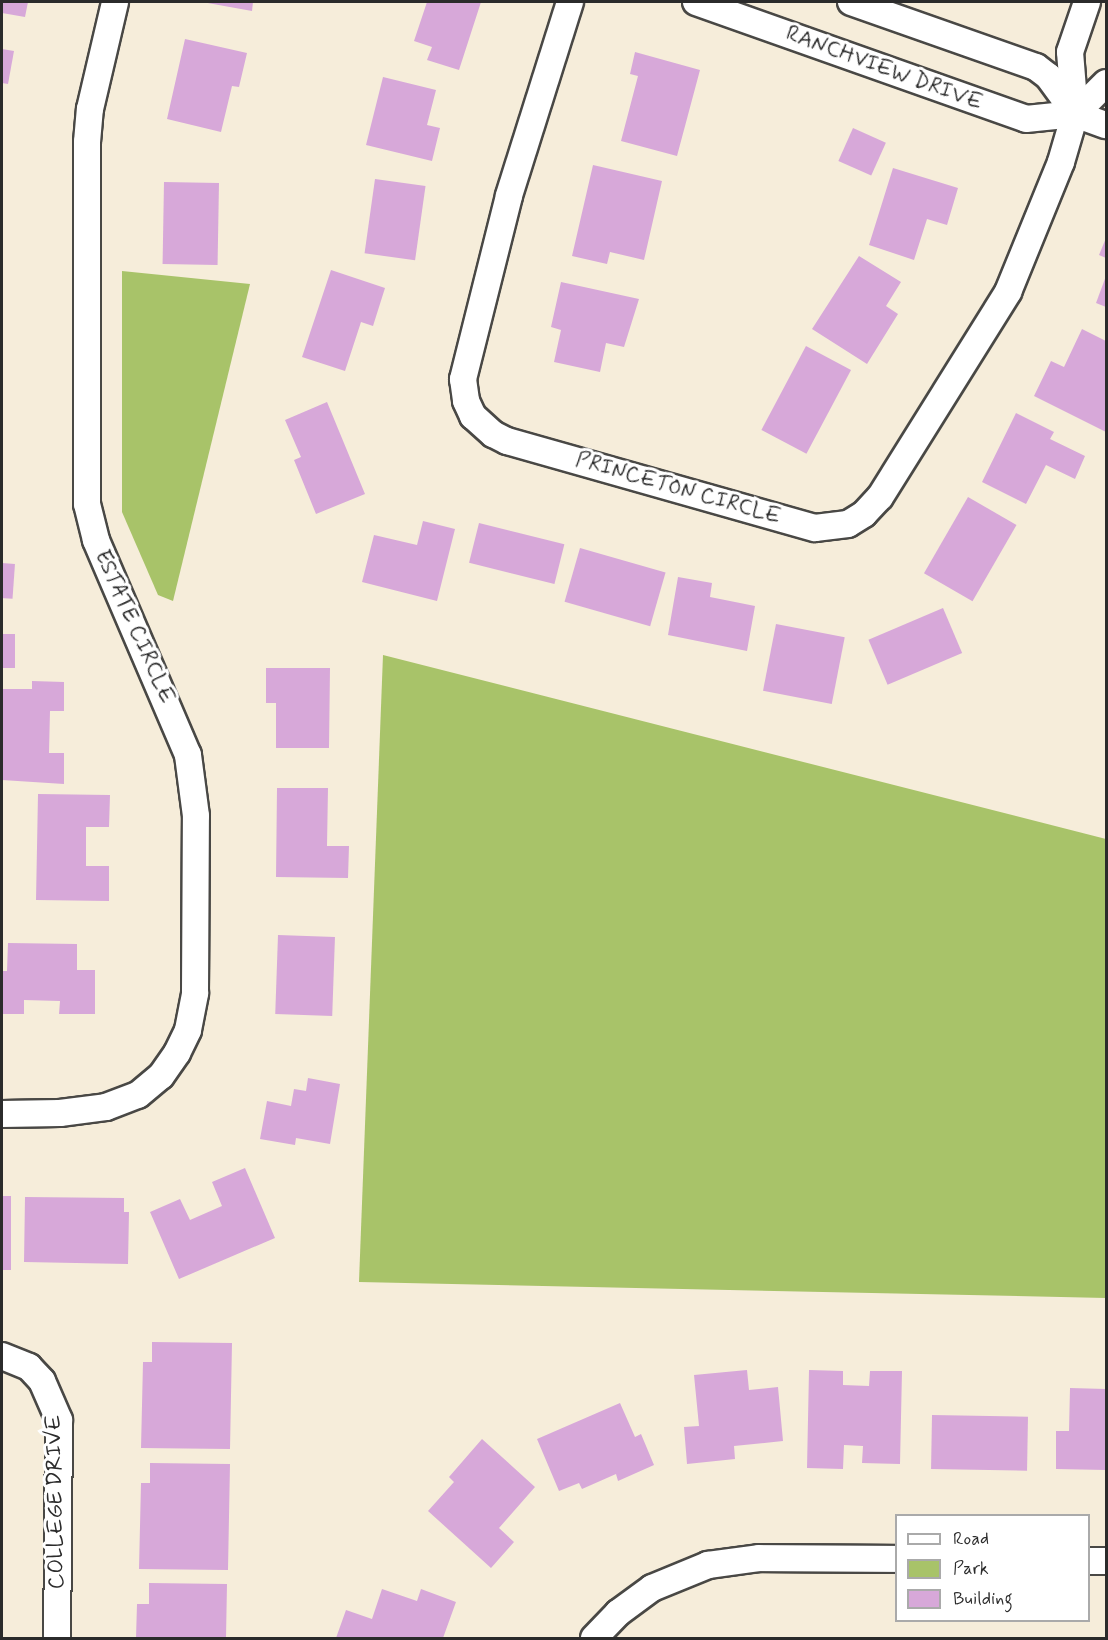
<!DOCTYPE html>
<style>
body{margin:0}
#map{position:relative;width:1108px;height:1640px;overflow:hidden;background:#f6edda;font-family:Mynerve,sans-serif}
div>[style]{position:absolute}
.green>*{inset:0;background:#a8c369}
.building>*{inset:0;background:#d7a8d9;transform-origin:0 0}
.roads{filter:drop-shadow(2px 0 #494845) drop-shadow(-2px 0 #494845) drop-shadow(0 2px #494845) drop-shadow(0 -2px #494845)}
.minor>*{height:26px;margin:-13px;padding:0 13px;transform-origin:13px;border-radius:13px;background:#fff}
span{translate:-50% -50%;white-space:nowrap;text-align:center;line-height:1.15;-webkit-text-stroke:6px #fff;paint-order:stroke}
.street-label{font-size:22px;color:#2b2b2b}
.frame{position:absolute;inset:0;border:3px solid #2b2b2b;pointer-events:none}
.legend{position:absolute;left:895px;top:1514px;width:195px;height:108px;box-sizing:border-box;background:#fff;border:2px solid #aaa;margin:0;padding:8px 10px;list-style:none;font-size:18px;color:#2b2b2b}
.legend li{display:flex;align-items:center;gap:12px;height:30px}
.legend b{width:30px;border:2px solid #aaa}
</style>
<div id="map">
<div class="green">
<i style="clip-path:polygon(122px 271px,250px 284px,173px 601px,158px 595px,122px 512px)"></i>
<i style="clip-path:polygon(383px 655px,1106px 839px,1106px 1298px,359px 1282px)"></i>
</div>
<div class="building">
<i style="clip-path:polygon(2px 2px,28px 2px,25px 17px,2px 13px)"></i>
<i style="clip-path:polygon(202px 2px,253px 2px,252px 11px)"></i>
<i style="clip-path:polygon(427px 2px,481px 2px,459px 70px,427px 60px,432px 47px,414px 41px)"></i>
<i style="clip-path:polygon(185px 39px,247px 53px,239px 87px,232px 86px,221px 132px,167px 119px)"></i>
<i style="clip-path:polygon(2px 49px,14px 51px,8px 84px,2px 83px)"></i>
<i style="clip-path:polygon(635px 52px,700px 70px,677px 156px,621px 141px,638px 76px,630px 74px)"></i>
<i style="clip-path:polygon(383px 77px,436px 90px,427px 125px,440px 128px,432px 161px,366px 145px)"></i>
<i style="left:853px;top:128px;width:36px;height:36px;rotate:24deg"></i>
<i style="clip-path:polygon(593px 165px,662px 181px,644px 260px,610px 252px,607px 264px,572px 256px)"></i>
<i style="clip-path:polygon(893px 168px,958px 188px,947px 225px,927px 219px,914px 260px,869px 245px)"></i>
<i style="left:375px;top:179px;width:51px;height:75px;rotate:8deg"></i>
<i style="left:164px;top:182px;width:55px;height:82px;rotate:1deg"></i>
<i style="clip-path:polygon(1106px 238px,1106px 258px,1099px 255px)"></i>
<i style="clip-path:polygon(859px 256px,901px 282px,886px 306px,898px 314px,867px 364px,812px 329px)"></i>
<i style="clip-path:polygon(331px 270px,385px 288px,373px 326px,361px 322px,345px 371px,302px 357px)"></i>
<i style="clip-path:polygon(1106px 276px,1106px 307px,1096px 303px)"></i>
<i style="clip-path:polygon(561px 282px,639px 299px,624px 347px,606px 343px,600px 372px,554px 362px,561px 330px,551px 327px)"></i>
<i style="clip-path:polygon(1082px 329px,1106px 341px,1106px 432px,1034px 396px,1051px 361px,1064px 367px)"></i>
<i style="left:806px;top:346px;width:51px;height:95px;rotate:28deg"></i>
<i style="clip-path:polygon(327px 402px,365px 494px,316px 514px,294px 460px,301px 457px,285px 420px)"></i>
<i style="clip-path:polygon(1016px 413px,1054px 432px,1050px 439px,1085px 456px,1075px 479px,1046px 465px,1026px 504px,982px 482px)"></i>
<i style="left:968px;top:497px;width:56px;height:88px;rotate:30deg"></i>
<i style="clip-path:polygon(423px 521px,455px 529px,437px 601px,362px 582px,374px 535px,417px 545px)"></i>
<i style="left:479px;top:523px;width:88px;height:41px;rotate:14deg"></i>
<i style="left:580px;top:548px;width:89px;height:56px;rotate:16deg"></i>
<i style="left:2px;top:563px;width:13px;height:35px;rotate:4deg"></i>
<i style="clip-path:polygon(678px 577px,712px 583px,710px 597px,755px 606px,747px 651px,668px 635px)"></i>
<i style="left:943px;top:608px;width:49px;height:81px;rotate:67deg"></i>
<i style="left:776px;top:624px;width:70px;height:68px;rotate:11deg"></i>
<i style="left:2px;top:634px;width:13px;height:34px"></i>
<i style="clip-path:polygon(266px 668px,330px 668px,329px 748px,276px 748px,276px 703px,266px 703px)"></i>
<i style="clip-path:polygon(32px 681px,64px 682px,64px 711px,50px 711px,49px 753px,64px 753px,64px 784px,2px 780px,2px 689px,32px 689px)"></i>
<i style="clip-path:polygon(277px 788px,328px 788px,327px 846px,349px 846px,348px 878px,276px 877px)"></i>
<i style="clip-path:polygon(38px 794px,110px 795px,109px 827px,86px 827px,86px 866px,109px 866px,109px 901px,36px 900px)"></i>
<i style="left:278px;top:935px;width:57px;height:79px;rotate:2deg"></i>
<i style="clip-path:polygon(8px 943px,77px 944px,77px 970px,95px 970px,95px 1014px,59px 1014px,60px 1001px,24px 1000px,24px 1014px,2px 1014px,2px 971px,7px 971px)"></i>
<i style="clip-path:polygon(308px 1078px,340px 1084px,330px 1144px,296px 1138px,295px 1145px,260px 1139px,267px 1101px,291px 1106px,294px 1089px,306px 1091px)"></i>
<i style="clip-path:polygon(245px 1168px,275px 1238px,179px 1279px,150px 1212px,180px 1199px,190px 1220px,222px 1206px,212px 1182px)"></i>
<i style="left:2px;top:1196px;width:9px;height:74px"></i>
<i style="clip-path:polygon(25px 1197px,124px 1198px,124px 1212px,129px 1212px,128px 1264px,24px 1262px)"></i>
<i style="clip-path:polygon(152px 1342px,232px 1343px,230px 1449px,141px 1448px,143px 1362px,152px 1362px)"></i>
<i style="clip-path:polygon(747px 1370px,749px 1390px,778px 1387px,783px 1441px,734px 1446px,735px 1459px,687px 1464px,684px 1427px,699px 1426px,694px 1375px)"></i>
<i style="clip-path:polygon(809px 1370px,843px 1371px,843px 1385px,869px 1386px,870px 1371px,902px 1371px,900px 1464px,862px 1463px,863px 1446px,844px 1445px,843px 1469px,807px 1468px)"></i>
<i style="clip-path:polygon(1070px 1388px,1106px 1389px,1106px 1470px,1056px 1469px,1056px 1431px,1069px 1431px)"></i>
<i style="clip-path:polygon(620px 1403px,635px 1437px,641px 1434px,654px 1465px,618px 1481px,616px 1474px,582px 1489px,579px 1483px,559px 1491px,537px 1439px)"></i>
<i style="left:932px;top:1415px;width:96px;height:54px;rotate:1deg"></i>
<i style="clip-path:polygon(482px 1439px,535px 1487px,499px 1528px,514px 1542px,491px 1568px,428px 1511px,454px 1482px,449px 1477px)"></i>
<i style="clip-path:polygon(150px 1463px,230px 1464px,228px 1570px,139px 1569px,141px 1483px,150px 1483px)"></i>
<i style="clip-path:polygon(149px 1583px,227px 1584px,226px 1638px,136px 1638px,137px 1604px,149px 1604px)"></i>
<i style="clip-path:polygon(382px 1589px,417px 1601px,421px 1589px,456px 1602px,443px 1638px,336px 1638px,346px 1610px,372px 1619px)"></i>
</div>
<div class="roads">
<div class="minor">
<i style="left:570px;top:2px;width:203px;rotate:107.5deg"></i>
<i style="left:509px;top:196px;width:189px;rotate:104.1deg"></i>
<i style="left:463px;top:379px;width:22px;rotate:82deg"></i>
<i style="left:466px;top:401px;width:17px;rotate:65deg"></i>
<i style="left:473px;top:416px;width:27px;rotate:42deg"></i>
<i style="left:493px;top:434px;width:16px;rotate:27deg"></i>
<i style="left:507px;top:441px;width:320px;rotate:15.8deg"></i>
<i style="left:815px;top:528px;width:33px;rotate:-7deg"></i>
<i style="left:848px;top:524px;width:19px;rotate:-32deg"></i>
<i style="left:864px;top:514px;width:23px;rotate:-47deg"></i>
<i style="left:880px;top:497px;width:242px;rotate:-58deg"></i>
<i style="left:1008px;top:292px;width:140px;rotate:-67.8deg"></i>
<i style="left:1061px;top:162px;width:50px;rotate:-73.7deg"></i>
<i style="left:1075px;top:114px;width:62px;rotate:-94.6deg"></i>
<i style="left:1070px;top:52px;width:53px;rotate:-71.2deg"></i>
<i style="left:696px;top:2px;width:350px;rotate:19.5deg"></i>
<i style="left:1026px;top:119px;width:49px;rotate:-5.8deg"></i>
<i style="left:1075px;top:114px;width:33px;rotate:20deg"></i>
<i style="left:851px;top:2px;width:196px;rotate:19.4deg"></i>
<i style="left:1036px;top:67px;width:15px;rotate:37deg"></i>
<i style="left:1048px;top:76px;width:46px;rotate:53.9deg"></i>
<i style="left:1075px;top:114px;width:44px;rotate:-45deg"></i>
<i style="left:2px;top:1114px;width:58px;rotate:-1deg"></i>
<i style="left:60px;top:1113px;width:46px;rotate:-7.4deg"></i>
<i style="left:106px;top:1107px;width:34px;rotate:-21deg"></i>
<i style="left:138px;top:1095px;width:30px;rotate:-40deg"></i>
<i style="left:161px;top:1076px;width:28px;rotate:-55deg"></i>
<i style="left:177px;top:1053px;width:25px;rotate:-64deg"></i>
<i style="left:188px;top:1030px;width:38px;rotate:-79deg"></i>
<i style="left:195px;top:993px;width:177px;rotate:-89.7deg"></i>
<i style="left:196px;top:816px;width:62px;rotate:-97.5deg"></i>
<i style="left:188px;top:755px;width:234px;rotate:-113.2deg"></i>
<i style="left:96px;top:540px;width:37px;rotate:-104deg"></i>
<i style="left:87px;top:504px;width:362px;rotate:-90deg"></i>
<i style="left:87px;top:142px;width:33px;rotate:-85deg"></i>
<i style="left:90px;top:109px;width:110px;rotate:-76.8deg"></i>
<i style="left:2px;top:1356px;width:29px;rotate:22deg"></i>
<i style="left:29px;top:1367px;width:19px;rotate:47deg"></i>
<i style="left:42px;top:1381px;width:43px;rotate:66.4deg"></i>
<i style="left:59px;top:1420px;width:218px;rotate:90.5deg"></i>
<i style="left:1088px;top:1561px;width:18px"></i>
<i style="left:594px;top:1638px;width:35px;rotate:-46deg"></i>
<i style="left:618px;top:1613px;width:42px;rotate:-36.3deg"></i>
<i style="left:652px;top:1588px;width:61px;rotate:-22.3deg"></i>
<i style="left:708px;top:1565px;width:51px;rotate:-7.8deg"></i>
<i style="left:759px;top:1558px;width:137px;rotate:0.4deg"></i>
</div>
</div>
<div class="street-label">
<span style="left:884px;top:69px;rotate:20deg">RANCHVIEW DRIVE</span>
<span style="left:678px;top:489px;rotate:16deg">PRINCETON CIRCLE</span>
<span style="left:134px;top:627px;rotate:66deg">ESTATE CIRCLE</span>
<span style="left:56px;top:1502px;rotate:-91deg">COLLEGE DRIVE</span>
</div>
<div class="frame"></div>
<ul class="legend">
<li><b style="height:8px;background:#fff"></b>Road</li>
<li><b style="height:16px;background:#a8c369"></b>Park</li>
<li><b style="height:16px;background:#d7a8d9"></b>Building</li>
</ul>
</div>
